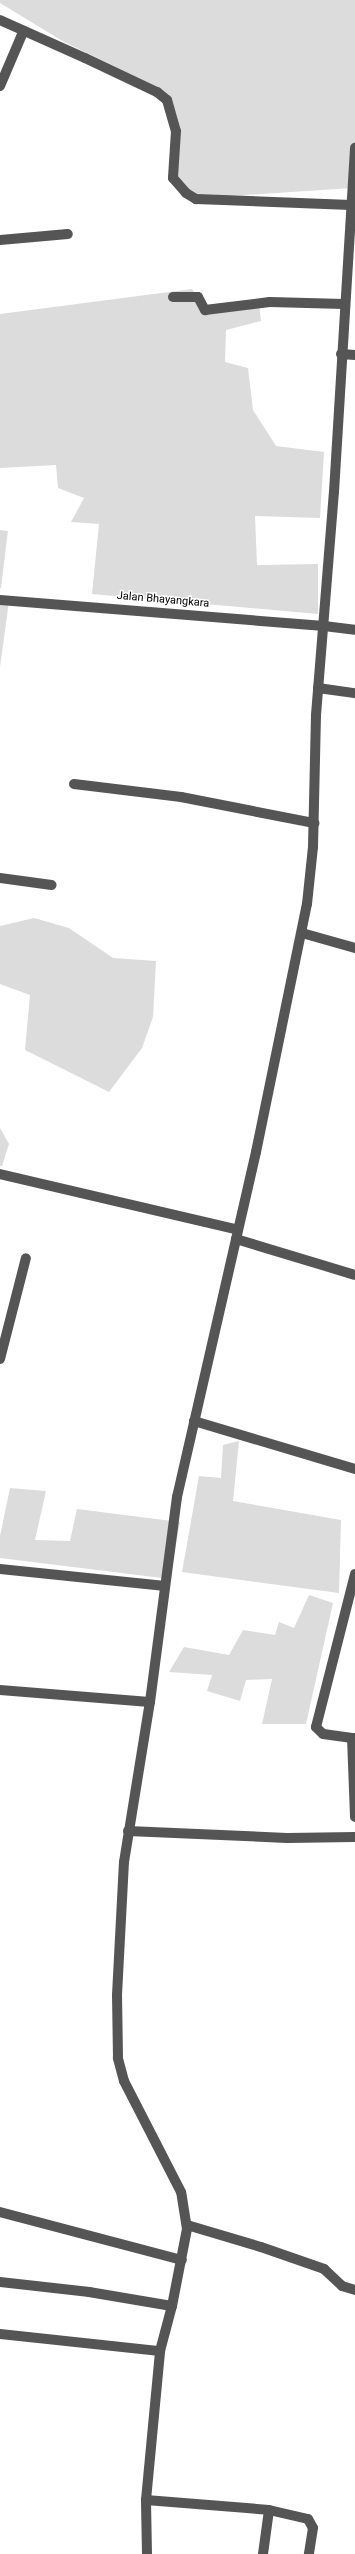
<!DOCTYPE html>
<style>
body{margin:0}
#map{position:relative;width:355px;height:2554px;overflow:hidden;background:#fff;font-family:Roboto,sans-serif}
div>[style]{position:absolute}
.green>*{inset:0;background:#dcdcdc;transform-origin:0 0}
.minor>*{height:10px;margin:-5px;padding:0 5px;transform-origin:5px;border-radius:5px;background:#555}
span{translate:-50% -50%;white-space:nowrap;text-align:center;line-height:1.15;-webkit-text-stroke:3px #fff;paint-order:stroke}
.street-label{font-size:11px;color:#000}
</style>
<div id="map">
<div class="green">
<i style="clip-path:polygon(0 0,355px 0,355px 147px,352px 188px,215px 197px,197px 196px,174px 176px,177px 131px,158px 87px,64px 42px,0 3px)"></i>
<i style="clip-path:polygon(192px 289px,207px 311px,259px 303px,261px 321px,226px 330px,225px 362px,248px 368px,253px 410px,276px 446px,324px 452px,320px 518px,255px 516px,257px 565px,318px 564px,318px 614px,92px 594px,99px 524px,71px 522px,84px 498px,58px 488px,56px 465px,0 468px,0 314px)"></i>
<i style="left:0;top:530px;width:8px;height:58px;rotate:7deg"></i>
<i style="clip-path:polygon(9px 601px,0 667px,0 602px)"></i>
<i style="clip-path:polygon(34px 918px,69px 928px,113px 958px,156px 961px,153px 1017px,142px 1048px,109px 1092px,25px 1050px,30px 995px,0 984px,0 926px)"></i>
<i style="clip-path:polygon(0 1128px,9px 1144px,2px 1166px,0 1166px)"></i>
<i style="clip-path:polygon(239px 1441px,233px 1501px,341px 1520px,339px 1593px,182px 1572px,199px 1476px,221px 1478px,223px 1445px)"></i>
<i style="clip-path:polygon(10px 1488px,46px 1491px,35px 1540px,70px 1541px,77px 1509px,180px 1522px,170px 1579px,0 1558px,0 1536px)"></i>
<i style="clip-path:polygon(309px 1595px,333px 1603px,306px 1724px,262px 1724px,272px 1679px,246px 1680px,240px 1701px,207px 1691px,212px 1675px,169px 1672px,184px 1647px,229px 1655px,243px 1630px,275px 1635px,279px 1622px,294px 1628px)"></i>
</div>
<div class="minor">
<i style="left:0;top:20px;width:93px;rotate:24.1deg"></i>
<i style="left:85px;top:58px;width:80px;rotate:25.3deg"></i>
<i style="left:157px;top:92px;width:13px;rotate:39deg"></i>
<i style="left:167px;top:100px;width:32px;rotate:74deg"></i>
<i style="left:176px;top:131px;width:47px;rotate:93.7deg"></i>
<i style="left:173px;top:178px;width:20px;rotate:49deg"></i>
<i style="left:186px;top:193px;width:12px;rotate:31deg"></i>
<i style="left:196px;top:199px;width:155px;rotate:2.2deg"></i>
<i style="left:0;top:86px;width:59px;rotate:-66.9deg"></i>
<i style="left:0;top:240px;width:68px;rotate:-5deg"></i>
<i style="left:173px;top:297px;width:25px"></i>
<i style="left:198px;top:297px;width:15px;rotate:62deg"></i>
<i style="left:205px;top:310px;width:65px;rotate:-7deg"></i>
<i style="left:270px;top:302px;width:74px;rotate:1.5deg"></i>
<i style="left:341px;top:354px;width:14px;rotate:4deg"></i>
<i style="left:0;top:600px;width:325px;rotate:4.6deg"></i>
<i style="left:324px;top:626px;width:31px;rotate:7deg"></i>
<i style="left:318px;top:688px;width:37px;rotate:8deg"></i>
<i style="left:74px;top:784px;width:108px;rotate:6.9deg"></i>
<i style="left:181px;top:797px;width:136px;rotate:11.1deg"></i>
<i style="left:0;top:878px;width:52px;rotate:7.7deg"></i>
<i style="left:302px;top:933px;width:55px;rotate:15.8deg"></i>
<i style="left:0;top:1174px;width:244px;rotate:13.2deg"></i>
<i style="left:236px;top:1239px;width:124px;rotate:16.8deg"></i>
<i style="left:0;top:1359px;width:104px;rotate:-75.6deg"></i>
<i style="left:194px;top:1421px;width:168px;rotate:16.6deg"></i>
<i style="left:0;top:1569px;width:166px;rotate:5.9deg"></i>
<i style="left:0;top:1690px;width:150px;rotate:4.6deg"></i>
<i style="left:352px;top:1738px;width:29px;rotate:-172deg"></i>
<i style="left:323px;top:1734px;width:10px;rotate:-135deg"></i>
<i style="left:316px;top:1727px;width:158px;rotate:-75.7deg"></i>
<i style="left:355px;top:1738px;width:3px;rotate:180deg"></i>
<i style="left:352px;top:1738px;width:79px;rotate:87.8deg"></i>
<i style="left:128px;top:1831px;width:159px;rotate:2.5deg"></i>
<i style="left:287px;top:1838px;width:68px;rotate:-0.8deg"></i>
<i style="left:0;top:2212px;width:188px;rotate:14.8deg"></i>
<i style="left:187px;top:2225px;width:77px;rotate:16.6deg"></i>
<i style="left:261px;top:2247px;width:67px;rotate:19.2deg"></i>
<i style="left:324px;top:2269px;width:25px;rotate:43deg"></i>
<i style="left:342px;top:2286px;width:14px;rotate:17deg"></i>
<i style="left:0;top:2282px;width:90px;rotate:6.4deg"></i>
<i style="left:89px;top:2292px;width:84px;rotate:9.6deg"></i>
<i style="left:0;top:2334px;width:161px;rotate:6.1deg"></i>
<i style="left:146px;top:2500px;width:123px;rotate:4.6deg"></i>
<i style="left:269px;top:2510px;width:40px;rotate:13deg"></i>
<i style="left:308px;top:2519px;width:10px;rotate:61deg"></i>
<i style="left:313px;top:2528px;width:26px;rotate:99deg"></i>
<i style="left:147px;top:2554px;width:54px;rotate:-91.1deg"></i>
<i style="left:146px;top:2500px;width:150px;rotate:-84.6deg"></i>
<i style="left:160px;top:2351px;width:47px;rotate:-75.1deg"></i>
<i style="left:172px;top:2306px;width:78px;rotate:-79deg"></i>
<i style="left:187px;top:2229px;width:37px;rotate:-99deg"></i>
<i style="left:181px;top:2192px;width:125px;rotate:-117.2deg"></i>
<i style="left:124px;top:2081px;width:24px;rotate:-105deg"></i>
<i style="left:118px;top:2058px;width:63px;rotate:-90.9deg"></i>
<i style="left:117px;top:1995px;width:133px;rotate:-87deg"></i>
<i style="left:124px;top:1862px;width:162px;rotate:-80.8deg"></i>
<i style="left:150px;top:1702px;width:207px;rotate:-82.5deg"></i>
<i style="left:177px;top:1497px;width:354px;rotate:-77.1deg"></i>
<i style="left:256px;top:1152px;width:253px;rotate:-78.4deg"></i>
<i style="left:307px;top:904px;width:57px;rotate:-84deg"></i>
<i style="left:313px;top:847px;width:132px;rotate:-88.7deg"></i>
<i style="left:316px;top:715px;width:224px;rotate:-85.4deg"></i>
<i style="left:334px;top:492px;width:345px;rotate:-86.5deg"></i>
<i style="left:263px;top:2554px;width:44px;rotate:-82.2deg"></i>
</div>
<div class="street-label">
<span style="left:163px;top:600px;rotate:5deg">Jalan Bhayangkara</span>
</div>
</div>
